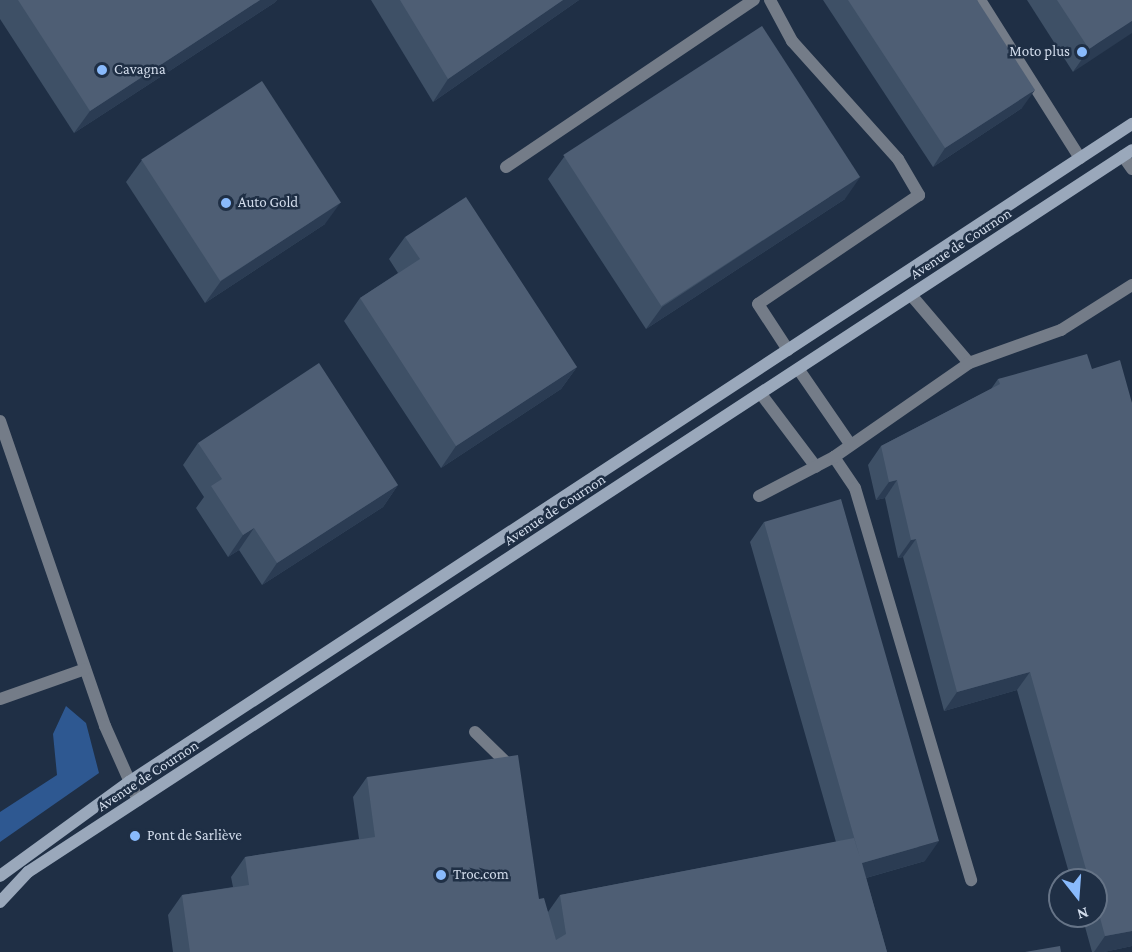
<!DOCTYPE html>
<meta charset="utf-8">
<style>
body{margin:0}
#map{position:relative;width:1132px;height:952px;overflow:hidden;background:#1f2f45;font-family:"Crimson Pro",serif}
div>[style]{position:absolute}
.green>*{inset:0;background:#2e5891}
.service>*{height:12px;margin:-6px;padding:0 6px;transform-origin:6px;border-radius:6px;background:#747c88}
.secondary>*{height:12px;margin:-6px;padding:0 6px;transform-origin:6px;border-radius:6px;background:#9aa8bb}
.wall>*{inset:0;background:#3e5066}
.shaded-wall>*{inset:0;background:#2b3c53}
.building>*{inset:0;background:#4e5e74;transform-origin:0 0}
.dots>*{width:16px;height:16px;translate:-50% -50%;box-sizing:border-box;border:3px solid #1f2f45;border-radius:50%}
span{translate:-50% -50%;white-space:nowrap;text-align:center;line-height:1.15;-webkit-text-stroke:5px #1f2f45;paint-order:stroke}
.poi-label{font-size:15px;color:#d1dbea}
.right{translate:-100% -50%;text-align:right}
.left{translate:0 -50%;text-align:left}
.street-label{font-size:15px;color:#d1dbea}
.north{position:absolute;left:1048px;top:868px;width:60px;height:60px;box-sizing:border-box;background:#1f2f45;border:2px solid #667487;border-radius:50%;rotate:163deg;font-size:16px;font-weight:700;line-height:24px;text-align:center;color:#d1dbea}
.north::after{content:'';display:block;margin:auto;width:21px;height:27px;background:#89bafc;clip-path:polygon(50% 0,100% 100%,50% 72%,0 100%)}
</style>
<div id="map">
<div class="green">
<i style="clip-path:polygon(66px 706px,86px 723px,99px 773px,0 842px,0 812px,57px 775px,53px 734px)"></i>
</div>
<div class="service">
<i style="left:770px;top:0;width:47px;rotate:61.8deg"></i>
<i style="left:792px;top:41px;width:159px;rotate:48.1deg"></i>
<i style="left:898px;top:159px;width:42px;rotate:59.7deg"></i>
<i style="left:919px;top:195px;width:194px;rotate:145.9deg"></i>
<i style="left:758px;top:304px;width:55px;rotate:56.9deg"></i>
<i style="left:980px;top:0;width:187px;rotate:57.7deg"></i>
<i style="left:1123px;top:156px;width:16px;rotate:55deg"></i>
<i style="left:506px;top:167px;width:299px;rotate:-34deg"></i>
<i style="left:911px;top:295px;width:89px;rotate:49.5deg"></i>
<i style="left:969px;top:363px;width:98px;rotate:-19.7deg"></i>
<i style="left:1061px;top:330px;width:84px;rotate:-32.4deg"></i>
<i style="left:799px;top:370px;width:90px;rotate:55.4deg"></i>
<i style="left:761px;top:394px;width:91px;rotate:53deg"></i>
<i style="left:0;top:421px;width:323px;rotate:71deg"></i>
<i style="left:105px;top:726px;width:81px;rotate:66deg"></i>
<i style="left:834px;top:457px;width:37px;rotate:56deg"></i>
<i style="left:855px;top:488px;width:409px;rotate:73.5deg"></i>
<i style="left:759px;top:496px;width:85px;rotate:-27.5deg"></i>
<i style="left:834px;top:457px;width:165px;rotate:-34.8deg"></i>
<i style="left:0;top:699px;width:90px;rotate:-19.4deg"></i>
<i style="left:475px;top:732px;width:52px;rotate:44.2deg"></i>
</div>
<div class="secondary">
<i style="left:0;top:876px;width:160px;rotate:-36.1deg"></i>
<i style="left:129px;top:782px;width:1200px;rotate:-33.27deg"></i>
<i style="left:0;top:902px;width:41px;rotate:-47deg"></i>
<i style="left:28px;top:872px;width:1319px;rotate:-33.18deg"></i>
</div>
<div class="wall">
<i style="clip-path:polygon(0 0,277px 0,274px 3px,74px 133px,0 19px)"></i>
<i style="clip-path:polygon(371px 0,579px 0,433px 102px)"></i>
<i style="clip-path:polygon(823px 0,977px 0,1022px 108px,933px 167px)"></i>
<i style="clip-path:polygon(1027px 0,1132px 0,1073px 72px)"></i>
<i style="clip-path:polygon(564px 157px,845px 199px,646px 329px,548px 179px)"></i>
<i style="clip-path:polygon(142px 160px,325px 224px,205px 303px,126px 182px)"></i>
<i style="clip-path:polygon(405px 237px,577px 367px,561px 389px,441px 468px,344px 321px,360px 298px,398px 273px,389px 259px)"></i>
<i style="clip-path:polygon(1092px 369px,1132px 403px,1132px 946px,1104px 952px,1092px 952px,1082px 916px,1096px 916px,1096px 880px,1071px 880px,1017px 690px,944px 711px,903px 557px,898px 558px,885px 498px,876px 500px,868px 465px,881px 446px,991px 389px,998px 379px)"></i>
<i style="clip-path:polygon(198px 443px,398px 485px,383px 507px,262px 585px,239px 550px,228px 557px,196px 508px,204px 497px,183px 465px)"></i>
<i style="clip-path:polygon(764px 522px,925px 861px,866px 878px,887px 952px,173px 952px,168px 915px,182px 895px,233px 887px,231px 877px,245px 857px,359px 839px,353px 797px,367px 777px,539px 899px,548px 912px,560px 895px,836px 842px,750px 542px)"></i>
</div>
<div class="shaded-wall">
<i style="clip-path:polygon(260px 0,277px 0,274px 3px,74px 133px,90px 111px)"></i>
<i style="clip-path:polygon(563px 0,579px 0,433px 102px,448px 79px)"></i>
<i style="clip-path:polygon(1132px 21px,1132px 33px,1073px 72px,1089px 49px)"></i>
<i style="clip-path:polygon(1035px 90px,1022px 108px,933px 167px,945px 148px)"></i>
<i style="clip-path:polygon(861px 176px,845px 199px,646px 329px,662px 307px)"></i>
<i style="clip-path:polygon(341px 202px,325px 224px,205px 303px,221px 281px)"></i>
<i style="clip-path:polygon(577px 367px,561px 389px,441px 468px,456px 446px)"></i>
<i style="clip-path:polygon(897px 480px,885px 498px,876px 500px,889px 482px)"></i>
<i style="clip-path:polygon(398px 485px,383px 507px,262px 585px,277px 563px)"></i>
<i style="clip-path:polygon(254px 528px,239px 550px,228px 557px,243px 535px)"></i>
<i style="clip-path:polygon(916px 539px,903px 557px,898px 558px,911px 540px)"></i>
<i style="clip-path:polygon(1030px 672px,1017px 690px,944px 711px,957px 692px)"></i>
<i style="clip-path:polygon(939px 841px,925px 861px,848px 883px,862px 863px)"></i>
<i style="clip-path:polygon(1132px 931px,1132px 946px,1104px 952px,1094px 952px,1105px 936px)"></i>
</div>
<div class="building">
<i style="clip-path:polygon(18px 0,260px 0,90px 111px)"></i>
<i style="clip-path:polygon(400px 0,563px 0,448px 79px)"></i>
<i style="clip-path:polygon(848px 0,977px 0,1035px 90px,945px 148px)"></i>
<i style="clip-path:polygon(1057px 0,1132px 0,1132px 21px,1089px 49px)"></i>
<i style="left:762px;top:26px;width:180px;height:237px;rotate:57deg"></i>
<i style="left:262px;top:81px;width:145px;height:144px;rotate:57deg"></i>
<i style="clip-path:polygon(466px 197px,577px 367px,456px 446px,360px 298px,420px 259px,405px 237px)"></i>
<i style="clip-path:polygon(1087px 354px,1092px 369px,1120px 360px,1132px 403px,1132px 931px,1105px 936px,1096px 903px,1096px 880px,1089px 880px,1030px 672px,957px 692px,916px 539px,911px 540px,897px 480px,889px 482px,881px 446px,1000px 384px,998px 379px)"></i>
<i style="clip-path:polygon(319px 363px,398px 485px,277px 563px,254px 528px,243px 535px,211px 486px,222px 479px,198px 443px)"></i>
<i style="clip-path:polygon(841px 499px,939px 841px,862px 863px,887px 952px,190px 952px,182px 895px,249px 885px,245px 857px,375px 837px,367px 777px,518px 755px,539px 899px,544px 898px,556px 940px,566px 934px,560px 895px,854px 838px,860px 858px,764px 522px)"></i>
<i style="clip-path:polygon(1060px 946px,1061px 952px,1025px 952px)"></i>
</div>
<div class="dots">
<i style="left:1082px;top:52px;background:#89bafc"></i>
<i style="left:102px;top:70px;background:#89bafc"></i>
<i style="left:226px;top:203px;background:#89bafc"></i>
<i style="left:135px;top:836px;background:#89bafc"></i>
<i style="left:441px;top:875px;background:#89bafc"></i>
</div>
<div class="poi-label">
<span class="right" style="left:1070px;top:52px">Moto plus</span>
<span class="left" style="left:114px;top:70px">Cavagna</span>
<span class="left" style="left:238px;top:203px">Auto Gold</span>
<span class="left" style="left:147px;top:836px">Pont de Sarliève</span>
<span class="left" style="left:453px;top:875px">Troc.com</span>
</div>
<div class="street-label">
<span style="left:961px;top:244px;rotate:-33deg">Avenue de Cournon</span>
<span style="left:555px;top:510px;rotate:-33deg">Avenue de Cournon</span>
<span style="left:148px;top:776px;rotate:-33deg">Avenue de Cournon</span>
</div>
<div class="north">N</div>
</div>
